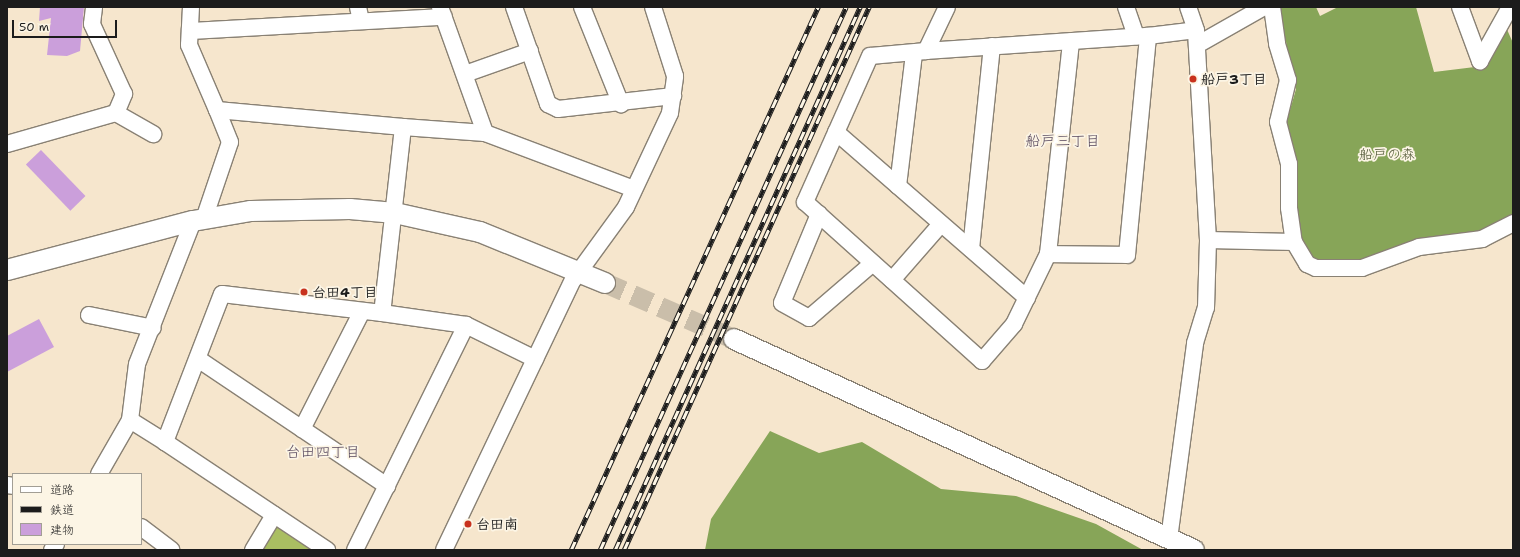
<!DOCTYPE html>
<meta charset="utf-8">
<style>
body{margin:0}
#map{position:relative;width:1520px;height:557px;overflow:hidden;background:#f6e6cd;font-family:"Shantell Sans","Klee One",sans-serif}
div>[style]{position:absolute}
.green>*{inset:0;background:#aabe62}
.forest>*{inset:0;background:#87a558}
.building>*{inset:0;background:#cb9fdb;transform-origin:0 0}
.tertiary-tunnel>*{height:20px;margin-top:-10px;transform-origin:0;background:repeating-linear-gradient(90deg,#cabeaa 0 20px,transparent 0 30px)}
.roads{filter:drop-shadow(1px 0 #898174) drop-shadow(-1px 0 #898174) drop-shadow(0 1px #898174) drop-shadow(0 -1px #898174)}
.minor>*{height:16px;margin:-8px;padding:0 8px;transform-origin:8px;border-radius:8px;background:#fff}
.tertiary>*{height:20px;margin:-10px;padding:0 10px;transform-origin:10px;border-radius:10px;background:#fff}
.rail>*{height:4.5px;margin-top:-2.25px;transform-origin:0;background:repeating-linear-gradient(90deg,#fcf5e5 0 9px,#1c1c1c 0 18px);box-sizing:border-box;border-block:1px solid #1c1c1c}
.dots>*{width:11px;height:11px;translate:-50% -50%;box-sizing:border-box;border:2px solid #fcf5e5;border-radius:50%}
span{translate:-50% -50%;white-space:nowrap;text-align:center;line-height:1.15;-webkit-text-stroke:3.5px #fcf5e5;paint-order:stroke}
.poi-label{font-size:14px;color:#1c1c1c;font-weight:700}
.left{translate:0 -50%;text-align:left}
.park-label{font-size:14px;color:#4e5534}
.neighbourhood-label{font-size:15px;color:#594a5f}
.frame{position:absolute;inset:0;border:8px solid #1c1c1c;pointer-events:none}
.legend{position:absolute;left:12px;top:473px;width:130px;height:72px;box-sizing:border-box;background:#fcf5e5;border:1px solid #a29e95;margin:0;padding:5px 7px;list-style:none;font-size:12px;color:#1c1c1c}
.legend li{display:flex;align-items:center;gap:8px;height:20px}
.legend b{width:20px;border:1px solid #a29e95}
.scale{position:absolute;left:12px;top:20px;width:105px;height:18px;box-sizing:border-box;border:2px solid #1c1c1c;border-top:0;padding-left:5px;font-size:12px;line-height:14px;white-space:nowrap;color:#1c1c1c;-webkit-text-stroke:3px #fcf5e5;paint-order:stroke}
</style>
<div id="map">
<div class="green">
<i style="clip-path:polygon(280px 525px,317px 550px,260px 550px,275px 527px)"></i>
</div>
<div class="forest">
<i style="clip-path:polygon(1283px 7px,1316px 7px,1320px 16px,1338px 7px,1416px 7px,1434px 72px,1483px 66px,1505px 25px,1513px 43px,1513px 216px,1480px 235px,1362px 264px,1322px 265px,1309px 259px,1296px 240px,1284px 131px,1296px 89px,1279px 9px)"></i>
<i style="clip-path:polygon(770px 431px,819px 453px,862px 442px,941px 489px,1016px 496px,1096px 524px,1143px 550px,705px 550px,711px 519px)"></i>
</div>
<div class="building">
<i style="clip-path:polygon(40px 7px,84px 7px,80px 51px,67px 56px,47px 55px,51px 18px,39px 21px)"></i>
<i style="left:41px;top:150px;width:64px;height:21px;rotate:46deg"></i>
<i style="clip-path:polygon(39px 319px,54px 347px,7px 372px,7px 336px)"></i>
</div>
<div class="tertiary-tunnel">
<i style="left:605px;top:283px;width:141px;rotate:23.5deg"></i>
</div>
<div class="roads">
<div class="minor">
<i style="left:191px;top:7px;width:38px;rotate:93deg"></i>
<i style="left:189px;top:45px;width:71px;rotate:66.7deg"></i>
<i style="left:217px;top:110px;width:187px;rotate:5.2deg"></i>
<i style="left:403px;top:127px;width:187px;rotate:96.4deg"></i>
<i style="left:382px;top:313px;width:161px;rotate:-173.2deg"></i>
<i style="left:222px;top:294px;width:159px;rotate:111.1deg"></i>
<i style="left:165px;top:442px;width:195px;rotate:33.7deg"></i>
<i style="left:358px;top:7px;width:14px;rotate:78deg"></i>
<i style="left:440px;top:7px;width:134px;rotate:70.3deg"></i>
<i style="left:514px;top:7px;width:103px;rotate:70.7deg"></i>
<i style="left:548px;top:104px;width:11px;rotate:27deg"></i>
<i style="left:558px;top:109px;width:116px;rotate:-6.4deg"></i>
<i style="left:582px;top:7px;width:105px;rotate:68.1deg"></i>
<i style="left:947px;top:7px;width:49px;rotate:115.5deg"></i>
<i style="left:926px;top:51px;width:56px;rotate:174.9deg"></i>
<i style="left:870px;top:56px;width:160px;rotate:114deg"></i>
<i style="left:805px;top:202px;width:238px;rotate:41.9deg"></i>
<i style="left:982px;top:361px;width:49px;rotate:-49.1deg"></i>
<i style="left:1014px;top:324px;width:78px;rotate:-64.1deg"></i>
<i style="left:1048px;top:254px;width:79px;rotate:0.7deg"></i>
<i style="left:1127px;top:255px;width:220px;rotate:-84.5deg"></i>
<i style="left:1148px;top:36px;width:48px;rotate:-7.1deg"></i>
<i style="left:1126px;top:7px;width:31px;rotate:71deg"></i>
<i style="left:1272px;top:7px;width:37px;rotate:82deg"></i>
<i style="left:1277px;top:44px;width:38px;rotate:73deg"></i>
<i style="left:1288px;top:80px;width:43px;rotate:103.4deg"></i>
<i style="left:1278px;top:122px;width:43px;rotate:75.3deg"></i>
<i style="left:1289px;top:164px;width:44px;rotate:90deg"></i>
<i style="left:1289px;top:208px;width:34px;rotate:82deg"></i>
<i style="left:1460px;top:7px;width:58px;rotate:69.7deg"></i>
<i style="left:190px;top:31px;width:254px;rotate:-3.2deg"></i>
<i style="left:1197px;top:45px;width:77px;rotate:-29.6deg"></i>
<i style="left:926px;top:51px;width:223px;rotate:-3.9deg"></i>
<i style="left:1480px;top:61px;width:62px;rotate:-60.9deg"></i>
<i style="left:465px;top:74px;width:69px;rotate:-19.5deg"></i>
<i style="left:116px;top:113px;width:43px;rotate:29.6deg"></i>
<i style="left:403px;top:127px;width:82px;rotate:4.2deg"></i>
<i style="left:485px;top:133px;width:159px;rotate:20.6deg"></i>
<i style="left:836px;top:132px;width:253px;rotate:41deg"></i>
<i style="left:7px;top:144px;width:113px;rotate:-15.9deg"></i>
<i style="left:116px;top:113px;width:21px;rotate:-67deg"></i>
<i style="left:124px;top:94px;width:77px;rotate:-114.6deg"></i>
<i style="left:92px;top:24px;width:17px;rotate:-83deg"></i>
<i style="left:898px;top:186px;width:134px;rotate:-83.1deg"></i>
<i style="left:819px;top:214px;width:96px;rotate:112.6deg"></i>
<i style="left:782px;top:303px;width:31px;rotate:29deg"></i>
<i style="left:809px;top:318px;width:84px;rotate:-40.7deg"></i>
<i style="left:204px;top:219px;width:81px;rotate:-71.3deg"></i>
<i style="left:230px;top:142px;width:35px;rotate:-112deg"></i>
<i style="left:1208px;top:240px;width:86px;rotate:1.3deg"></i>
<i style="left:1294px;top:242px;width:26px;rotate:59deg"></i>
<i style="left:1307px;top:264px;width:10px;rotate:24deg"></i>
<i style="left:1316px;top:268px;width:46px"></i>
<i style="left:1362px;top:268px;width:61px;rotate:-20.2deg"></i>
<i style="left:1419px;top:247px;width:64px;rotate:-7.2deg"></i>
<i style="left:1482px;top:239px;width:35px;rotate:-27deg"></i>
<i style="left:971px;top:249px;width:204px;rotate:-84.1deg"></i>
<i style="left:1048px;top:254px;width:214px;rotate:-83.8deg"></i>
<i style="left:892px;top:280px;width:74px;rotate:-48.8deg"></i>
<i style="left:382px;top:313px;width:85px;rotate:8.1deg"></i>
<i style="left:466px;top:325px;width:77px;rotate:26.2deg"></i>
<i style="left:89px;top:315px;width:65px;rotate:11.5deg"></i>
<i style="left:198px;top:359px;width:228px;rotate:33.9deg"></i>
<i style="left:130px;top:420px;width:41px;rotate:32.2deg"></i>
<i style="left:302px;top:429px;width:132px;rotate:-63deg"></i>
<i style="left:99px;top:474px;width:62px;rotate:-60.1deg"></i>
<i style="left:130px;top:420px;width:56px;rotate:-82.9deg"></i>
<i style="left:137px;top:364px;width:154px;rotate:-68.6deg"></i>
<i style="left:7px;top:485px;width:6px;rotate:9deg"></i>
<i style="left:141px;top:527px;width:38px;rotate:37deg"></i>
<i style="left:1169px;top:539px;width:198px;rotate:-82.4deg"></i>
<i style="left:1195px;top:343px;width:37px;rotate:-73deg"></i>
<i style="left:1206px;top:308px;width:68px;rotate:-88.3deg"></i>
<i style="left:1208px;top:240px;width:210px;rotate:-93.3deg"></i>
<i style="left:1196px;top:30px;width:24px;rotate:-109deg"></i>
<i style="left:52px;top:550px;width:7px;rotate:-56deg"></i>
<i style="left:253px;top:550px;width:41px;rotate:-59deg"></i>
<i style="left:355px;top:550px;width:251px;rotate:-63.7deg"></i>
<i style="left:444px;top:550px;width:299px;rotate:-64.5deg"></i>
<i style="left:573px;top:280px;width:90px;rotate:-54deg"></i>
<i style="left:626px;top:207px;width:104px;rotate:-64.9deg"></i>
<i style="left:670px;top:113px;width:37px;rotate:-82deg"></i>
<i style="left:675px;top:76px;width:72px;rotate:-107.7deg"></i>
</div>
<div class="tertiary">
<i style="left:7px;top:270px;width:192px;rotate:-14.8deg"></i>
<i style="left:193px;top:221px;width:59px;rotate:-9.8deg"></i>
<i style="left:251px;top:211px;width:99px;rotate:-1.2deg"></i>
<i style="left:350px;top:209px;width:45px;rotate:5.1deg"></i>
<i style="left:395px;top:213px;width:87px;rotate:12.6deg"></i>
<i style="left:480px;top:232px;width:135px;rotate:22.2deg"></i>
<i style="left:734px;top:339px;width:506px;rotate:24.64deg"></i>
</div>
</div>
<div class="rail">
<i style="left:571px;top:550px;width:597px;rotate:-65.54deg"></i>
<i style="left:600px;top:550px;width:596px;rotate:-65.63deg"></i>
<i style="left:615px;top:550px;width:596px;rotate:-65.72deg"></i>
<i style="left:624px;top:550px;width:596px;rotate:-65.72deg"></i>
</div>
<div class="dots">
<i style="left:1193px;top:79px;background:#c8321e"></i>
<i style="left:304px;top:292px;background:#c8321e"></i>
<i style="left:468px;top:524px;background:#c8321e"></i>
</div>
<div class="poi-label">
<span class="left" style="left:1201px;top:79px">船戸3丁目</span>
<span class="left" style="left:312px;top:292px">台田4丁目</span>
<span class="left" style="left:476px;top:524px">台田南</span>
</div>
<div class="park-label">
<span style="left:1387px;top:154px">船戸の森</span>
</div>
<div class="neighbourhood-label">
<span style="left:1063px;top:142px">船戸三丁目</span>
<span style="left:323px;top:453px">台田四丁目</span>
</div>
<div class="frame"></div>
<ul class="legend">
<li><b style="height:5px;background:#fff"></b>道路</li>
<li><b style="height:5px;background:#1c1c1c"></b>鉄道</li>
<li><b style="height:11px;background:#cb9fdb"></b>建物</li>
</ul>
<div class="scale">50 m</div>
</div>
